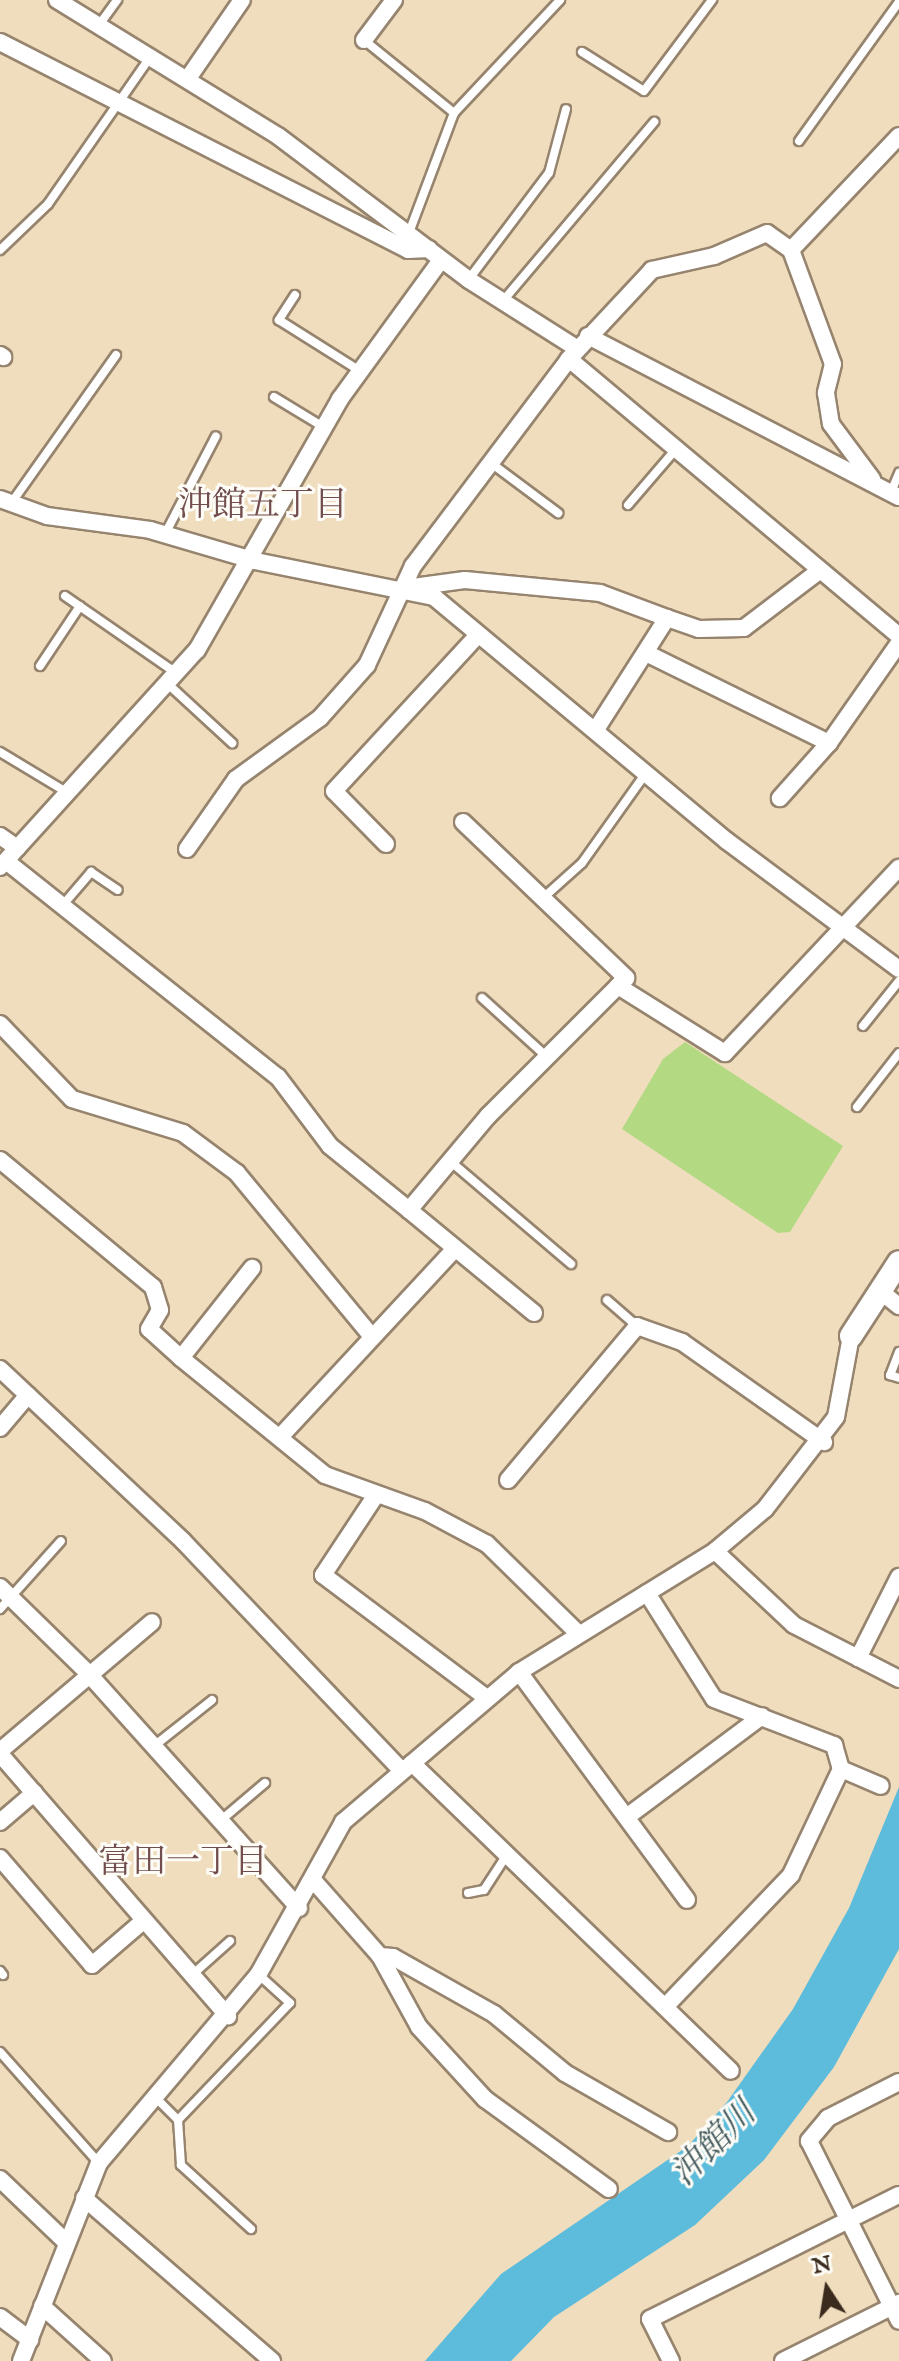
<!DOCTYPE html>
<meta charset="utf-8">
<style>
body{margin:0}
#map{position:relative;width:899px;height:2361px;overflow:hidden;background:#f0ddbd;font-family:"IM FELL English","Noto Serif JP",serif}
div>[style]{position:absolute}
.green>*{inset:0;background:#b3d982}
.water>*{inset:0;background:#5dbcdb}
.roads{filter:drop-shadow(2px 0 #96846e) drop-shadow(-2px 0 #96846e) drop-shadow(0 2px #96846e) drop-shadow(0 -2px #96846e)}
.lane>*{height:8px;margin:-4px;padding:0 4px;transform-origin:4px;border-radius:4px;background:#fff}
.street>*{height:16px;margin:-8px;padding:0 8px;transform-origin:8px;border-radius:8px;background:#fff}
.secondary>*{height:22px;margin:-11px;padding:0 11px;transform-origin:11px;border-radius:11px;background:#fff}
span{translate:-50% -50%;white-space:nowrap;text-align:center;line-height:1.15;-webkit-text-stroke:6px #fdfcf7;paint-order:stroke}
.neighbourhood-label{font-size:34px;color:#714d4d}
.water-label{font-size:34px;color:#475d60;font-style:italic}
.north{position:absolute;left:787px;top:2249px;width:80px;height:80px;-webkit-text-stroke:6px #fdfcf7;paint-order:stroke;rotate:348deg;font-size:22px;font-weight:700;line-height:32px;text-align:center;color:#3b2a1e}
.north::after{content:'';display:block;margin:auto;width:28px;height:36px;background:#3b2a1e;clip-path:polygon(50% 0,100% 100%,50% 72%,0 100%)}
</style>
<div id="map">
<div class="green">
<i style="clip-path:polygon(685px 1042px,843px 1146px,790px 1232px,778px 1233px,622px 1129px,663px 1059px)"></i>
</div>
<div class="water">
<i style="clip-path:polygon(899px 1787px,899px 1949px,834px 2067px,764px 2160px,695px 2225px,554px 2317px,511px 2361px,425px 2361px,501px 2274px,688px 2146px,727px 2102px,793px 2009px,849px 1908px)"></i>
</div>
<div class="roads">
<div class="lane">
<i style="left:99px;top:25px;width:31px;rotate:-54deg"></i>
<i style="left:364px;top:40px;width:116px;rotate:39deg"></i>
<i style="left:454px;top:113px;width:125px;rotate:110.6deg"></i>
<i style="left:582px;top:52px;width:73px;rotate:32.2deg"></i>
<i style="left:644px;top:91px;width:114px;rotate:-53.2deg"></i>
<i style="left:454px;top:113px;width:155px;rotate:-46.8deg"></i>
<i style="left:799px;top:141px;width:171px;rotate:-54.3deg"></i>
<i style="left:0;top:250px;width:66px;rotate:-43.8deg"></i>
<i style="left:48px;top:204px;width:180px;rotate:-55.2deg"></i>
<i style="left:469px;top:279px;width:133px;rotate:-53deg"></i>
<i style="left:549px;top:173px;width:66px;rotate:-75.1deg"></i>
<i style="left:295px;top:295px;width:30px;rotate:123deg"></i>
<i style="left:279px;top:320px;width:96px;rotate:32.2deg"></i>
<i style="left:502px;top:302px;width:236px;rotate:-49.8deg"></i>
<i style="left:274px;top:397px;width:60px;rotate:31.3deg"></i>
<i style="left:491px;top:463px;width:84px;rotate:36.7deg"></i>
<i style="left:891px;top:492px;width:21px;rotate:-67deg"></i>
<i style="left:12px;top:502px;width:180px;rotate:-54.7deg"></i>
<i style="left:628px;top:505px;width:74px;rotate:-49.4deg"></i>
<i style="left:165px;top:534px;width:110px;rotate:-62.5deg"></i>
<i style="left:65px;top:596px;width:135px;rotate:34.7deg"></i>
<i style="left:40px;top:666px;width:72px;rotate:-56.3deg"></i>
<i style="left:169px;top:685px;width:86px;rotate:42.6deg"></i>
<i style="left:0;top:752px;width:79px;rotate:31.1deg"></i>
<i style="left:543px;top:898px;width:52px;rotate:-41.9deg"></i>
<i style="left:582px;top:863px;width:110px;rotate:-54.6deg"></i>
<i style="left:62px;top:906px;width:45px;rotate:-49.5deg"></i>
<i style="left:91px;top:872px;width:32px;rotate:34deg"></i>
<i style="left:482px;top:998px;width:86px;rotate:42.2deg"></i>
<i style="left:863px;top:1026px;width:58px;rotate:-51.3deg"></i>
<i style="left:857px;top:1107px;width:68px;rotate:-52.1deg"></i>
<i style="left:450px;top:1161px;width:159px;rotate:40.4deg"></i>
<i style="left:607px;top:1300px;width:40px;rotate:41deg"></i>
<i style="left:899px;top:1352px;width:25px;rotate:111deg"></i>
<i style="left:890px;top:1375px;width:9px;rotate:18deg"></i>
<i style="left:0;top:1609px;width:91px;rotate:-48.1deg"></i>
<i style="left:154px;top:1746px;width:74px;rotate:-38.4deg"></i>
<i style="left:220px;top:1821px;width:59px;rotate:-40.2deg"></i>
<i style="left:468px;top:1893px;width:16px;rotate:-11deg"></i>
<i style="left:484px;top:1890px;width:44px;rotate:-57deg"></i>
<i style="left:0;top:1971px;width:5px;rotate:53deg"></i>
<i style="left:192px;top:1975px;width:51px;rotate:-41.8deg"></i>
<i style="left:0;top:2052px;width:149px;rotate:48.3deg"></i>
<i style="left:154px;top:2096px;width:34px;rotate:45deg"></i>
<i style="left:251px;top:2229px;width:95px;rotate:-137.6deg"></i>
<i style="left:181px;top:2165px;width:45px;rotate:-93.8deg"></i>
<i style="left:178px;top:2120px;width:162px;rotate:-46.3deg"></i>
<i style="left:290px;top:2003px;width:42px;rotate:-137.9deg"></i>
</div>
<div class="street">
<i style="left:57px;top:0;width:259px;rotate:31.6deg"></i>
<i style="left:278px;top:136px;width:239px;rotate:37deg"></i>
<i style="left:469px;top:280px;width:127px;rotate:32.4deg"></i>
<i style="left:364px;top:40px;width:50px;rotate:-53.1deg"></i>
<i style="left:0;top:42px;width:458px;rotate:27deg"></i>
<i style="left:408px;top:250px;width:21px;rotate:-3deg"></i>
<i style="left:189px;top:77px;width:93px;rotate:-55.5deg"></i>
<i style="left:899px;top:136px;width:157px;rotate:133.5deg"></i>
<i style="left:791px;top:250px;width:29px;rotate:-145deg"></i>
<i style="left:767px;top:233px;width:58px;rotate:156.5deg"></i>
<i style="left:714px;top:256px;width:64px;rotate:167.3deg"></i>
<i style="left:652px;top:270px;width:122px;rotate:133deg"></i>
<i style="left:569px;top:359px;width:431px;rotate:40deg"></i>
<i style="left:791px;top:250px;width:121px;rotate:69.8deg"></i>
<i style="left:833px;top:364px;width:30px;rotate:104deg"></i>
<i style="left:826px;top:393px;width:31px;rotate:81deg"></i>
<i style="left:831px;top:424px;width:69px;rotate:53.3deg"></i>
<i style="left:588px;top:336px;width:350px;rotate:27.4deg"></i>
<i style="left:0;top:355px;width:4px;rotate:34deg"></i>
<i style="left:0;top:499px;width:50px;rotate:19.9deg"></i>
<i style="left:47px;top:516px;width:104px;rotate:7.7deg"></i>
<i style="left:150px;top:530px;width:109px;rotate:16.4deg"></i>
<i style="left:255px;top:561px;width:183px;rotate:11.4deg"></i>
<i style="left:434px;top:597px;width:381px;rotate:39.8deg"></i>
<i style="left:727px;top:841px;width:214px;rotate:36.7deg"></i>
<i style="left:413px;top:587px;width:52px;rotate:-7.7deg"></i>
<i style="left:465px;top:580px;width:136px;rotate:5.5deg"></i>
<i style="left:600px;top:593px;width:72px;rotate:20.5deg"></i>
<i style="left:667px;top:618px;width:130px;rotate:122.5deg"></i>
<i style="left:667px;top:618px;width:34px;rotate:19deg"></i>
<i style="left:699px;top:629px;width:45px;rotate:-1.3deg"></i>
<i style="left:744px;top:628px;width:94px;rotate:-37.2deg"></i>
<i style="left:648px;top:654px;width:202px;rotate:26.2deg"></i>
<i style="left:829px;top:743px;width:74px;rotate:131.7deg"></i>
<i style="left:829px;top:743px;width:122px;rotate:-55deg"></i>
<i style="left:463px;top:822px;width:226px;rotate:43.7deg"></i>
<i style="left:626px;top:978px;width:11px;rotate:135deg"></i>
<i style="left:0;top:836px;width:21px;rotate:35deg"></i>
<i style="left:386px;top:844px;width:74px;rotate:-134.5deg"></i>
<i style="left:334px;top:791px;width:211px;rotate:-47.3deg"></i>
<i style="left:187px;top:849px;width:85px;rotate:-55deg"></i>
<i style="left:236px;top:779px;width:104px;rotate:-36deg"></i>
<i style="left:320px;top:718px;width:71px;rotate:-48.4deg"></i>
<i style="left:367px;top:665px;width:109px;rotate:-65.1deg"></i>
<i style="left:413px;top:566px;width:259px;rotate:-53deg"></i>
<i style="left:6px;top:861px;width:347px;rotate:38.5deg"></i>
<i style="left:278px;top:1077px;width:86px;rotate:53deg"></i>
<i style="left:330px;top:1146px;width:102px;rotate:39deg"></i>
<i style="left:409px;top:1210px;width:123px;rotate:-50deg"></i>
<i style="left:488px;top:1116px;width:184px;rotate:-45deg"></i>
<i style="left:618px;top:986px;width:126px;rotate:32.1deg"></i>
<i style="left:725px;top:1053px;width:254px;rotate:-46.8deg"></i>
<i style="left:0;top:867px;width:293px;rotate:-47.8deg"></i>
<i style="left:197px;top:650px;width:289px;rotate:-60.3deg"></i>
<i style="left:340px;top:399px;width:172px;rotate:-54deg"></i>
<i style="left:0;top:1024px;width:104px;rotate:46.2deg"></i>
<i style="left:72px;top:1099px;width:116px;rotate:17deg"></i>
<i style="left:183px;top:1133px;width:67px;rotate:36.5deg"></i>
<i style="left:237px;top:1173px;width:212px;rotate:50.5deg"></i>
<i style="left:0;top:1160px;width:199px;rotate:39.7deg"></i>
<i style="left:153px;top:1287px;width:24px;rotate:73deg"></i>
<i style="left:160px;top:1310px;width:22px;rotate:120deg"></i>
<i style="left:149px;top:1329px;width:43px;rotate:42.2deg"></i>
<i style="left:181px;top:1358px;width:186px;rotate:39.1deg"></i>
<i style="left:325px;top:1475px;width:106px;rotate:19.8deg"></i>
<i style="left:425px;top:1511px;width:70px;rotate:28deg"></i>
<i style="left:487px;top:1544px;width:127px;rotate:44.4deg"></i>
<i style="left:409px;top:1210px;width:162px;rotate:39.5deg"></i>
<i style="left:879px;top:1290px;width:26px;rotate:39deg"></i>
<i style="left:181px;top:1358px;width:115px;rotate:-51.7deg"></i>
<i style="left:0;top:1369px;width:251px;rotate:43.2deg"></i>
<i style="left:183px;top:1541px;width:316px;rotate:46.4deg"></i>
<i style="left:0;top:1428px;width:43px;rotate:-49.7deg"></i>
<i style="left:280px;top:1437px;width:255px;rotate:-47.1deg"></i>
<i style="left:508px;top:1480px;width:201px;rotate:-50deg"></i>
<i style="left:637px;top:1326px;width:48px;rotate:19.6deg"></i>
<i style="left:682px;top:1342px;width:174px;rotate:35.2deg"></i>
<i style="left:376px;top:1495px;width:96px;rotate:123.5deg"></i>
<i style="left:323px;top:1575px;width:205px;rotate:36.9deg"></i>
<i style="left:715px;top:1551px;width:108px;rotate:43.1deg"></i>
<i style="left:794px;top:1625px;width:118px;rotate:27.2deg"></i>
<i style="left:0;top:1587px;width:123px;rotate:44.3deg"></i>
<i style="left:88px;top:1673px;width:316px;rotate:48.1deg"></i>
<i style="left:647px;top:1593px;width:125px;rotate:57.7deg"></i>
<i style="left:714px;top:1699px;width:129px;rotate:21deg"></i>
<i style="left:834px;top:1745px;width:25px;rotate:74deg"></i>
<i style="left:841px;top:1769px;width:117px;rotate:115.3deg"></i>
<i style="left:791px;top:1875px;width:182px;rotate:133.7deg"></i>
<i style="left:858px;top:1658px;width:91px;rotate:-63.2deg"></i>
<i style="left:519px;top:1672px;width:283px;rotate:53.6deg"></i>
<i style="left:0;top:1751px;width:199px;rotate:-40.3deg"></i>
<i style="left:0;top:1754px;width:52px;rotate:48.9deg"></i>
<i style="left:412px;top:1763px;width:443px;rotate:44deg"></i>
<i style="left:841px;top:1769px;width:43px;rotate:23deg"></i>
<i style="left:628px;top:1816px;width:167px;rotate:-36.7deg"></i>
<i style="left:0;top:1822px;width:45px;rotate:-40.5deg"></i>
<i style="left:34px;top:1793px;width:296px;rotate:49deg"></i>
<i style="left:0;top:1858px;width:141px;rotate:49.3deg"></i>
<i style="left:92px;top:1965px;width:66px;rotate:-40.7deg"></i>
<i style="left:313px;top:1880px;width:101px;rotate:48.6deg"></i>
<i style="left:380px;top:1956px;width:81px;rotate:61.2deg"></i>
<i style="left:419px;top:2027px;width:98px;rotate:47.5deg"></i>
<i style="left:485px;top:2099px;width:153px;rotate:36deg"></i>
<i style="left:380px;top:1956px;width:13px;rotate:4deg"></i>
<i style="left:393px;top:1957px;width:116px;rotate:29.4deg"></i>
<i style="left:494px;top:2014px;width:92px;rotate:39.7deg"></i>
<i style="left:565px;top:2073px;width:119px;rotate:29.8deg"></i>
<i style="left:899px;top:2082px;width:80px;rotate:153.1deg"></i>
<i style="left:828px;top:2118px;width:30px;rotate:130deg"></i>
<i style="left:809px;top:2141px;width:201px;rotate:63.4deg"></i>
<i style="left:0;top:2179px;width:91px;rotate:43.7deg"></i>
<i style="left:84px;top:2198px;width:249px;rotate:40.9deg"></i>
<i style="left:42px;top:2306px;width:82px;rotate:42deg"></i>
<i style="left:0;top:2317px;width:38px;rotate:37deg"></i>
<i style="left:21px;top:2361px;width:213px;rotate:-68.5deg"></i>
<i style="left:99px;top:2163px;width:246px;rotate:-49.8deg"></i>
<i style="left:258px;top:1975px;width:175px;rotate:-60.9deg"></i>
<i style="left:343px;top:1822px;width:231px;rotate:-40.4deg"></i>
<i style="left:519px;top:1672px;width:230px;rotate:-31.7deg"></i>
<i style="left:715px;top:1551px;width:65px;rotate:-40deg"></i>
<i style="left:765px;top:1509px;width:116px;rotate:-52.3deg"></i>
<i style="left:836px;top:1417px;width:82px;rotate:-79.5deg"></i>
<i style="left:671px;top:2361px;width:47px;rotate:-116.6deg"></i>
<i style="left:650px;top:2319px;width:278px;rotate:-26.5deg"></i>
<i style="left:783px;top:2361px;width:130px;rotate:-26.6deg"></i>
</div>
<div class="secondary">
<i style="left:851px;top:1336px;width:88px;rotate:-57deg"></i>
</div>
</div>
<div class="neighbourhood-label">
<span style="left:263px;top:506px">沖館五丁目</span>
<span style="left:183px;top:1863px">富田一丁目</span>
</div>
<div class="water-label">
<span style="left:714px;top:2144px;rotate:-45deg">沖館川</span>
</div>
<div class="north">N</div>
</div>
